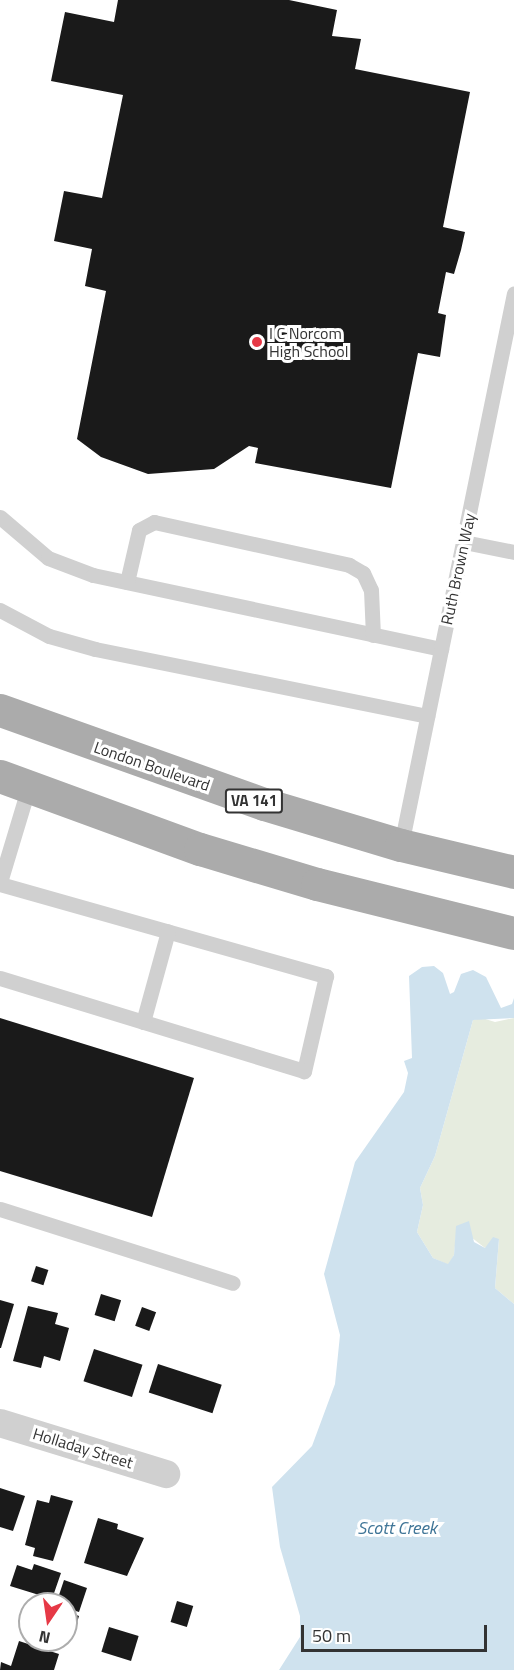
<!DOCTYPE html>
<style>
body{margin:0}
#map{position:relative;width:514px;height:1670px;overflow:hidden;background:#fff;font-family:"Titillium Web",sans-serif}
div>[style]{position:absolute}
.green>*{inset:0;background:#e6ecdf}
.water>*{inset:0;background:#cfe2ee}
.building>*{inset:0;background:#1a1a1a;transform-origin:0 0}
.lane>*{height:15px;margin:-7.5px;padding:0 7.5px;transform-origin:7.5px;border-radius:7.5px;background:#d0d0d0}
.street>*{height:28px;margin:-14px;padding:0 14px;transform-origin:14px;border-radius:14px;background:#d0d0d0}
.primary>*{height:33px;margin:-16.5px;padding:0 16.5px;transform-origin:16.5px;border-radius:16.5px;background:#ababab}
.dots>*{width:16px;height:16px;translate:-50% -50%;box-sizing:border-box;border:3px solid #fff;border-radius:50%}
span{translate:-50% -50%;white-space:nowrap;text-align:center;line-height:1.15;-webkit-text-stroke:6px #fff;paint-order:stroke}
.shield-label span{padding:2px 4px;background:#fff;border:2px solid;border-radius:4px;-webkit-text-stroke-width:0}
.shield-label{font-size:15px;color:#333;font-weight:700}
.poi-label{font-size:16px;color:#333}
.left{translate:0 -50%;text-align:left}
.street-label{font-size:16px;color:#333}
.water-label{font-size:18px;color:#3f7597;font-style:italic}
.north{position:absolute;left:18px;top:1592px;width:60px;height:60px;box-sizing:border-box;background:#fff;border:2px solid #adadad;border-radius:50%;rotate:193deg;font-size:16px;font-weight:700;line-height:24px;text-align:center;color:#333}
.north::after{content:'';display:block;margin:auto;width:21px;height:27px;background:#e63946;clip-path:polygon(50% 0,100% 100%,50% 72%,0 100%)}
.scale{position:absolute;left:301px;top:1625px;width:186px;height:27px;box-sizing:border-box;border:3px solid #333;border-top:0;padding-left:8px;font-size:18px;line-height:21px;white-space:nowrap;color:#333;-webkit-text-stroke:4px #fff;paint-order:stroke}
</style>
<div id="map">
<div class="green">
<i style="clip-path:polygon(482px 1018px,495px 1022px,514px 1018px,514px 1304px,495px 1288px,499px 1239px,485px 1248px,457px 1226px,454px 1255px,449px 1265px,433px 1258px,417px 1232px,423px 1205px,420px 1188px,435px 1156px,473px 1020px)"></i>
</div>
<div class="water">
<i style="clip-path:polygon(434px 966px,443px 973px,450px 994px,454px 992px,461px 974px,473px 970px,486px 977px,501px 1008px,512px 1004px,514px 998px,514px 1018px,473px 1020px,435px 1156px,420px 1188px,423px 1205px,417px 1232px,433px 1258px,448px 1264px,454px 1255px,456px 1226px,469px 1221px,474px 1242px,485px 1248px,493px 1237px,499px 1239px,495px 1288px,514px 1304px,514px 1670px,279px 1670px,300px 1637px,300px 1616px,280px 1547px,272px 1487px,312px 1446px,335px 1384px,340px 1335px,324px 1274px,355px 1162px,404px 1092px,408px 1073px,404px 1061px,412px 1058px,409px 976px,422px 967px)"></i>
</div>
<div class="building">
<i style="clip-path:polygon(118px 0,289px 0,337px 10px,332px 36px,361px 39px,355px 69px,470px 92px,443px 227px,465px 232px,461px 250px,454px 274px,446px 272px,438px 313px,446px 315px,440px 357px,418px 353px,391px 488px,255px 463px,258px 448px,249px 446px,214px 469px,148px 474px,101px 457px,77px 439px,106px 291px,85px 286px,92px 249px,54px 241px,64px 191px,102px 198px,123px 95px,51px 81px,65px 12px,114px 22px)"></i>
<i style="clip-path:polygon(0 1018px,194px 1078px,152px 1217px,0 1171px)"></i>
<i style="left:36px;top:1266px;width:13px;height:16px;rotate:18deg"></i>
<i style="left:101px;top:1294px;width:21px;height:22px;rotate:17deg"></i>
<i style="clip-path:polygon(0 1300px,14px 1304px,1px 1348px,0 1348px)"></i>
<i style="clip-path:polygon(28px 1306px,58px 1313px,55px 1324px,69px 1328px,60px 1361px,44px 1356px,41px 1368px,13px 1361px)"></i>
<i style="left:142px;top:1307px;width:15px;height:20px;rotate:20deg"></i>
<i style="left:94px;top:1349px;width:51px;height:34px;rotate:18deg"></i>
<i style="left:158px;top:1364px;width:67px;height:30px;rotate:18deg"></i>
<i style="clip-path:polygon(0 1488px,25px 1496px,13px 1531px,0 1527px)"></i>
<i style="clip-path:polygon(51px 1495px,73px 1501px,53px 1561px,33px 1556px,35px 1548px,25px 1545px,37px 1500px,49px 1503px)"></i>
<i style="clip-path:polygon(98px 1518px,118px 1524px,117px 1529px,144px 1538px,127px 1576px,84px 1563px)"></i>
<i style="clip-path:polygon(34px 1564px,61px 1573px,52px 1599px,10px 1586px,17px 1565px,32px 1570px)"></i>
<i style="clip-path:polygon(64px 1580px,87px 1588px,79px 1612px,66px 1608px,66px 1604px,56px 1604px)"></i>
<i style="left:177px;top:1601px;width:17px;height:22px;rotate:17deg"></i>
<i style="clip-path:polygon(68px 1612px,79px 1616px,75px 1629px,70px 1628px,69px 1632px)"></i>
<i style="left:109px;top:1627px;width:31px;height:26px;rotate:17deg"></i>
<i style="clip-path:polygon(19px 1641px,59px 1654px,54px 1670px,0 1670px,1px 1662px,11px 1666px)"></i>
</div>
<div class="lane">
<i style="left:0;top:517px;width:63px;rotate:40.5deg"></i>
<i style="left:48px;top:558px;width:48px;rotate:20.7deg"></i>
<i style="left:93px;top:575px;width:356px;rotate:12deg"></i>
<i style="left:464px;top:542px;width:51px;rotate:11.3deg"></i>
<i style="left:127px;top:582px;width:53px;rotate:-77deg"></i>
<i style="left:139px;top:530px;width:17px;rotate:-28deg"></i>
<i style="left:154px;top:522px;width:200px;rotate:12.4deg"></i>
<i style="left:349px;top:565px;width:16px;rotate:30deg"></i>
<i style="left:363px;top:573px;width:19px;rotate:65deg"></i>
<i style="left:371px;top:590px;width:45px;rotate:87.5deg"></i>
<i style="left:0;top:610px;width:55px;rotate:28deg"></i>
<i style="left:49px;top:636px;width:48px;rotate:15.8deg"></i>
<i style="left:95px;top:649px;width:339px;rotate:11.4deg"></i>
<i style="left:401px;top:845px;width:563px;rotate:-78.43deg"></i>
<i style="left:0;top:882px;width:100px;rotate:-73.2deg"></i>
<i style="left:0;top:884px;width:339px;rotate:15.8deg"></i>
<i style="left:326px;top:976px;width:98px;rotate:103deg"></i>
<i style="left:304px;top:1071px;width:318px;rotate:-163deg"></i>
<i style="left:143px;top:1022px;width:94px;rotate:-74.6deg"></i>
<i style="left:0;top:1209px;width:244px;rotate:17.6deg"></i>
</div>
<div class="street">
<i style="left:0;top:1423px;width:174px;rotate:17.1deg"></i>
</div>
<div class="primary">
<i style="left:0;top:710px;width:280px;rotate:19.6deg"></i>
<i style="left:264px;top:804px;width:143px;rotate:16.7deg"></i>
<i style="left:401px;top:845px;width:116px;rotate:13.4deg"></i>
<i style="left:0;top:776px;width:213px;rotate:20.1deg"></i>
<i style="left:200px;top:849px;width:122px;rotate:16.7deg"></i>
<i style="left:317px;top:884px;width:203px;rotate:14deg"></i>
</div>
<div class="dots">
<i style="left:257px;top:342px;background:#e63946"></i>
</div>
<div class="shield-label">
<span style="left:254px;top:801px">VA 141</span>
</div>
<div class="poi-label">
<span class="left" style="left:269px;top:342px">I C Norcom<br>High School</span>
</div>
<div class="street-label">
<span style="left:458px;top:569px;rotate:-78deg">Ruth Brown Way</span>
<span style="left:152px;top:766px;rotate:19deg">London Boulevard</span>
<span style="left:83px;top:1448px;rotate:17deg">Holladay Street</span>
</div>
<div class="water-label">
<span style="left:397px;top:1528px">Scott Creek</span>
</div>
<div class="north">N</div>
<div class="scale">50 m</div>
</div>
